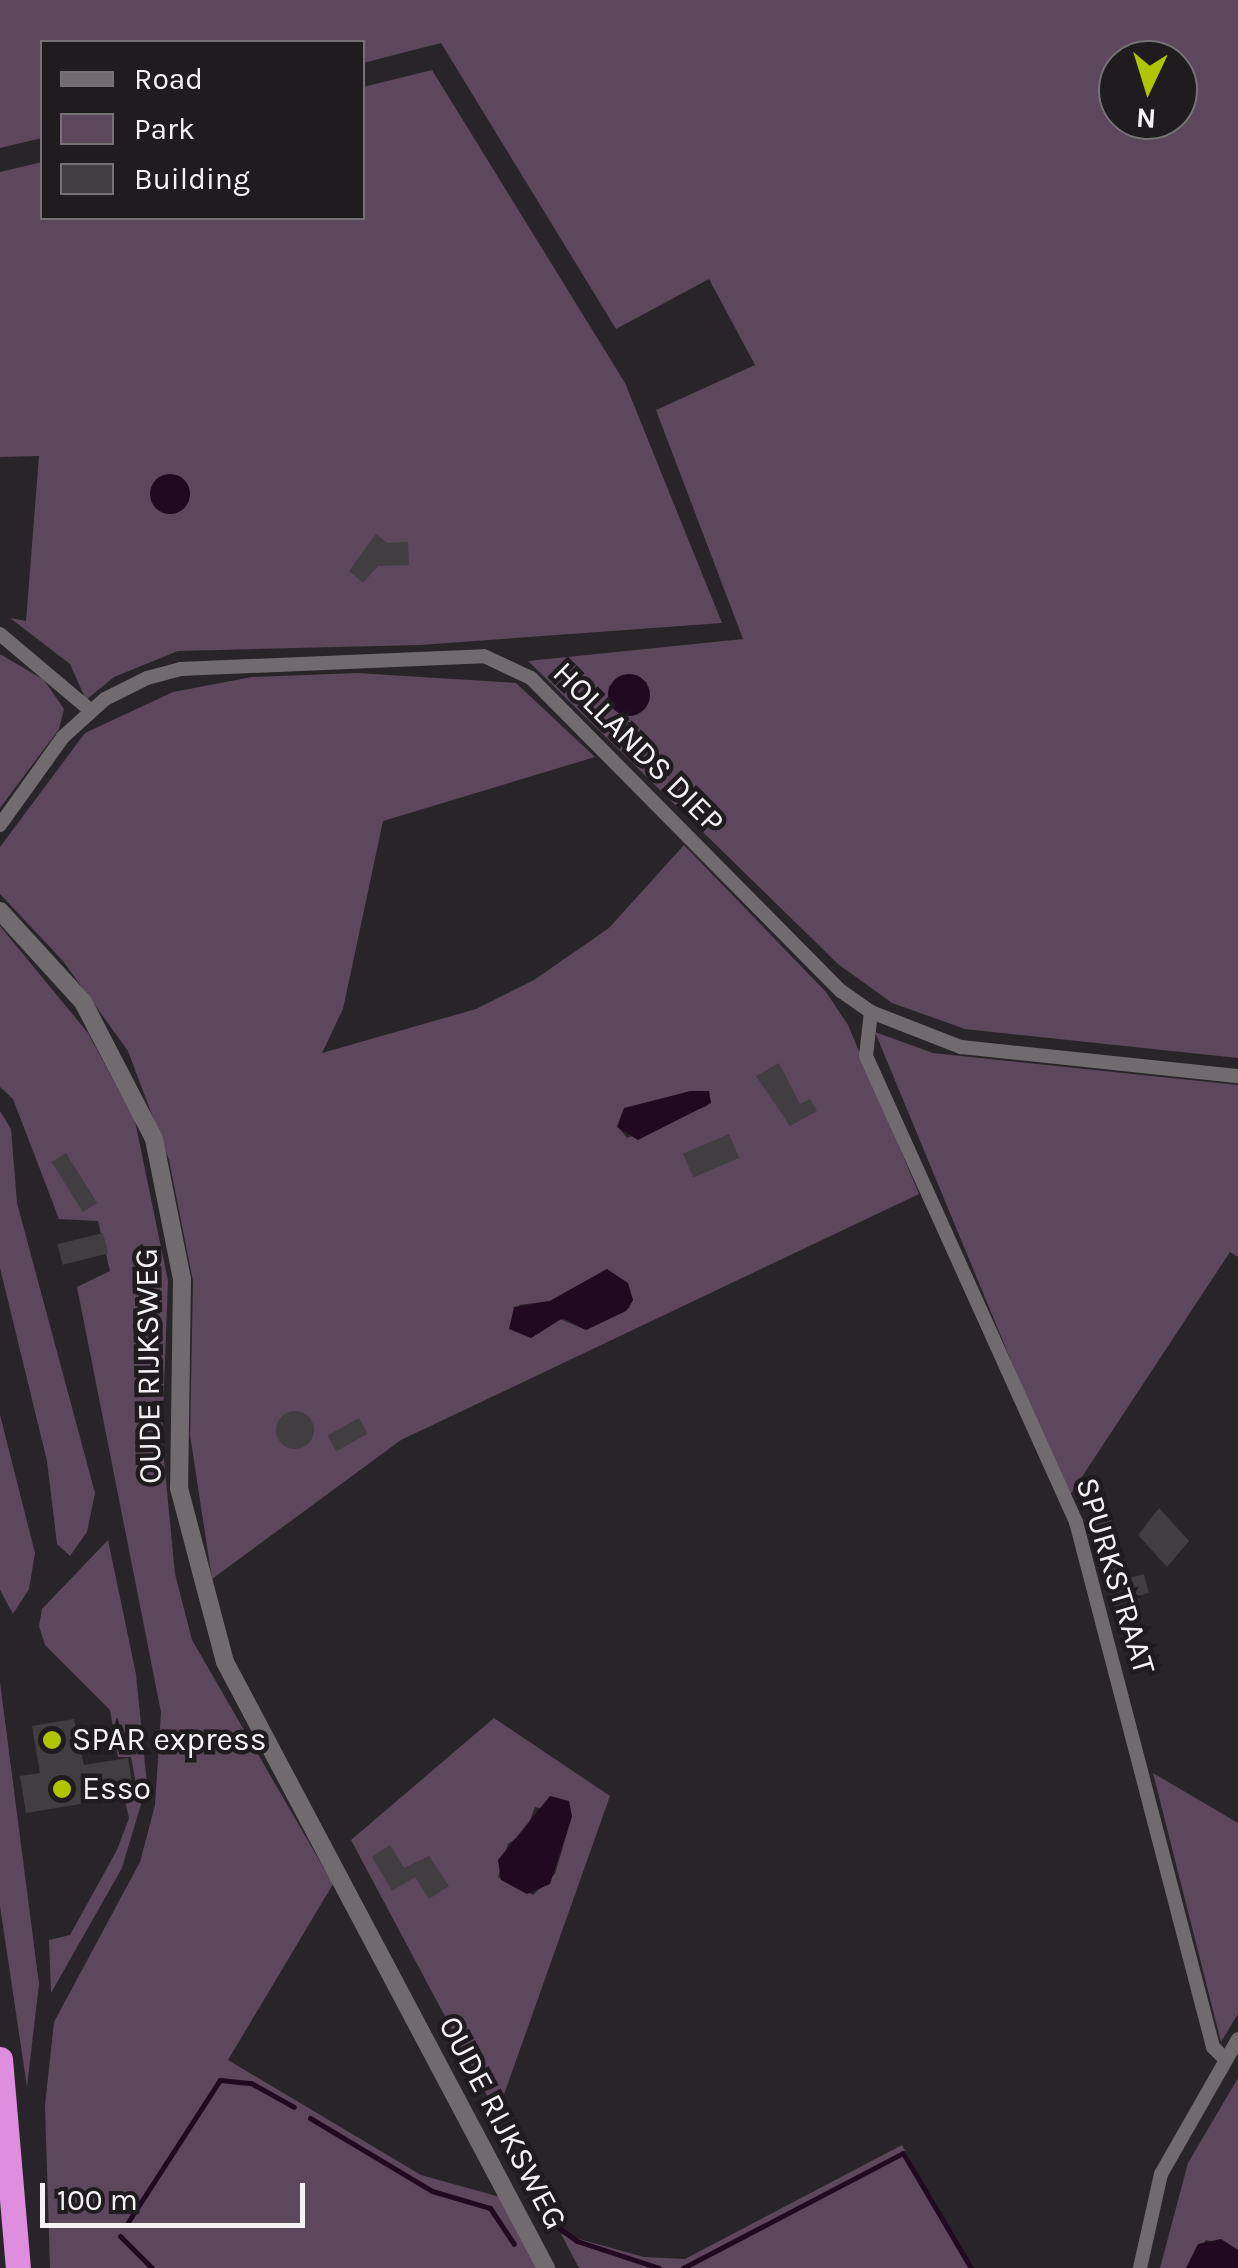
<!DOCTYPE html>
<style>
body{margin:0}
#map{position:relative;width:1238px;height:2268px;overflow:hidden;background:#292429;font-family:Karla,sans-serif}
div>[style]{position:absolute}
.green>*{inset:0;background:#5d475c}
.water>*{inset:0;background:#220922}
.round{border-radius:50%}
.stream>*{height:5px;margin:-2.5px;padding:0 2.5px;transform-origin:2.5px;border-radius:2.5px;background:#220922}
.building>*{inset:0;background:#423d41;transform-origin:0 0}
.minor>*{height:14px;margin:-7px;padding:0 7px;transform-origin:7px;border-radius:7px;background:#716b70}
.tertiary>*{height:18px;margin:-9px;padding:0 9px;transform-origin:9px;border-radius:9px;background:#716b70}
.motorway>*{height:25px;margin:-12.5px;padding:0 12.5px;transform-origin:12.5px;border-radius:12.5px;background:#df8dde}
.dots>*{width:28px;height:28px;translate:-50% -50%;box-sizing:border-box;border:5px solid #1f1b1f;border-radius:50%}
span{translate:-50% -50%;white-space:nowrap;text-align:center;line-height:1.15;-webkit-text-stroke:9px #1f1b1f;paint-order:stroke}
.street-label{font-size:32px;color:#f5f2f5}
.poi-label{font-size:32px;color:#f5f2f5}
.left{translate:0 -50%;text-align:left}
.legend{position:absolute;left:40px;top:40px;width:325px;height:180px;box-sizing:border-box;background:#1f1b1f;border:2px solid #757175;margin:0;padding:12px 18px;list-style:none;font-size:30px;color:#f5f2f5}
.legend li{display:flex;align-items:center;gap:20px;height:50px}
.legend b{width:50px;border:2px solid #757175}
.north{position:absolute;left:1098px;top:40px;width:100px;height:100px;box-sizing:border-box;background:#1f1b1f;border:2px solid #757175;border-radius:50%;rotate:184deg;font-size:28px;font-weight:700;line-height:40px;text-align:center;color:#f5f2f5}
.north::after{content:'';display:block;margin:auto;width:35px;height:45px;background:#b0c502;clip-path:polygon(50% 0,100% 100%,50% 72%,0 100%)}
.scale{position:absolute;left:40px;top:2183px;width:265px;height:45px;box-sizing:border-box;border:5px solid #f5f2f5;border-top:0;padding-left:12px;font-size:30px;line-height:35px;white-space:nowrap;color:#f5f2f5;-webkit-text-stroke:8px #1f1b1f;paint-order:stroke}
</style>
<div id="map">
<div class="green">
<i style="clip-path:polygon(evenodd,0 0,1238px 0,1238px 1058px,965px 1029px,892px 1003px,838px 964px,528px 661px,743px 639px,656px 410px,755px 365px,709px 279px,616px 329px,441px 43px,363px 63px,362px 42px,42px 42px,42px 138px,0 148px,0 0,1118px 60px,1178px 60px,1178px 120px,1118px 120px,1118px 60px,0 0,637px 675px,647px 683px,634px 715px,621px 715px,608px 700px,609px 686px,637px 675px)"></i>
<i style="clip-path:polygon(432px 70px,625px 383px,722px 623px,420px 645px,178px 651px,114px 677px,86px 700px,70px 664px,10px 618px,26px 621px,39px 456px,0 457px,0 172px,42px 162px,42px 218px,362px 218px,363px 87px)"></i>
<i style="clip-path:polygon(0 654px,44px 680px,64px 709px,59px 729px,0 808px)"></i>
<i style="clip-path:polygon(evenodd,357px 673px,516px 683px,595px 757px,383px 821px,343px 1009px,322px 1053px,476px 1009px,534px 980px,609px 928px,684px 845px,826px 992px,848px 1025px,919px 1194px,401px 1440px,212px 1579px,190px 1435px,193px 1281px,169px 1160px,128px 1051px,63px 961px,0 894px,0 847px,85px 733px,173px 692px,252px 677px,357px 673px,691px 1091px,709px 1091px,707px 1106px,627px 1138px,618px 1127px,631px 1107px,691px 1091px,357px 673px,607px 1269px,633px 1300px,629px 1308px,586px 1330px,560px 1319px,531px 1338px,519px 1305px,550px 1301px,607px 1269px)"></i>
<i style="clip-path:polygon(0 926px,88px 1033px,135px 1121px,168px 1281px,162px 1439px,175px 1574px,192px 1640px,333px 1884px,228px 2060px,421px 2175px,500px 2197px,538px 2268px,50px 2268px,45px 2105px,54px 2022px,140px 1862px,155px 1805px,161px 1712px,77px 1287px,110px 1271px,98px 1221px,59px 1219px,13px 1099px,0 1087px)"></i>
<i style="clip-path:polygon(875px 1032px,933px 1053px,1238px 1085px,1238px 1257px,1230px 1252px,1068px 1498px)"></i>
<i style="clip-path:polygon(0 1111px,11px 1129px,17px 1203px,95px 1493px,87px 1532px,70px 1556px,57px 1544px,47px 1461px,0 1268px)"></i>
<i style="clip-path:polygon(0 1415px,35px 1553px,29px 1589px,13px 1614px,0 1590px)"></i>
<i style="clip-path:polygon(108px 1540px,136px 1674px,147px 1784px,122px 1868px,51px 1993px,49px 1940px,70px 1935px,117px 1850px,129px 1818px,125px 1801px,139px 1800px,131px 1757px,118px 1757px,110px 1710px,45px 1645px,39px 1626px,42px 1609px)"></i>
<i style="clip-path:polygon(0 1682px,39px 1984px,27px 2087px,0 1906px)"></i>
<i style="clip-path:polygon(evenodd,494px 1718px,610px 1796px,497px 2114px,351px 1840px,494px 1718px,535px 1807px,572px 1816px,555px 1874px,533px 1895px,498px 1877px,508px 1844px,526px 1831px,535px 1807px)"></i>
<i style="clip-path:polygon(1153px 1773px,1238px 1823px,1238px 2014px,1221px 2042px)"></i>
<i style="clip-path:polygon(1238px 2078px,1238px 2250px,1206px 2240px,1186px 2268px,1160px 2268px,1188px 2163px)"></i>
<i style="clip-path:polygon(902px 2145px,968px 2268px,579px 2268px,561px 2234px,644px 2257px,685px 2259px)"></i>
</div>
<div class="water">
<i class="round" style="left:150px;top:474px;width:40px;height:40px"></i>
<i class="round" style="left:608px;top:674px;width:42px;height:42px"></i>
<i style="clip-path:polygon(691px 1091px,709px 1091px,711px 1103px,638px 1140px,617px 1127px,624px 1108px)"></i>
<i style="clip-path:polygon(607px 1269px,628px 1283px,633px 1300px,626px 1311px,586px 1330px,563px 1318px,531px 1338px,509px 1329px,514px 1307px,550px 1301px)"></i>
<i style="clip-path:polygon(550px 1796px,569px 1801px,572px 1816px,550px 1884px,527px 1894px,501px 1880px,498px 1860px)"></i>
<i style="clip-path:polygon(1221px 2239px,1238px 2250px,1238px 2268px,1186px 2268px,1198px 2244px)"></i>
</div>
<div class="stream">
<i style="left:310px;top:2118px;width:142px;rotate:30.9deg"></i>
<i style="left:432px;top:2191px;width:60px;rotate:16.3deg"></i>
<i style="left:490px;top:2208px;width:43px;rotate:56.3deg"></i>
<i style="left:128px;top:2222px;width:169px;rotate:-57.1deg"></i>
<i style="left:220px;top:2080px;width:31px;rotate:6deg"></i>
<i style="left:251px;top:2083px;width:49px;rotate:29.2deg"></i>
<i style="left:555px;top:2225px;width:27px;rotate:36deg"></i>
<i style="left:577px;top:2241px;width:86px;rotate:18.2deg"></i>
<i style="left:120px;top:2236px;width:45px;rotate:45deg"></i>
<i style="left:683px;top:2268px;width:248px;rotate:-27.6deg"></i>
<i style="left:903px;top:2153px;width:134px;rotate:59.4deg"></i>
</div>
<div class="building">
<i style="clip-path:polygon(376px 534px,387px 543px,408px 542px,409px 565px,378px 566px,363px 583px,349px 571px)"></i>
<i style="clip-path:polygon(779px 1063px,800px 1104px,810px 1099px,817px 1111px,790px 1126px,756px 1076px)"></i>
<i style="left:729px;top:1134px;width:26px;height:50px;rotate:67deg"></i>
<i style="left:66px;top:1153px;width:59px;height:17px;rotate:58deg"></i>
<i style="left:103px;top:1233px;width:21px;height:47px;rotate:76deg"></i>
<i class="round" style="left:276px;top:1411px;width:38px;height:38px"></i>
<i style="left:359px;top:1418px;width:18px;height:36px;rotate:61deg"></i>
<i style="clip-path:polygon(1108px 1508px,1128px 1578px,1144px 1574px,1149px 1593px,1138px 1596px,1142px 1613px,1118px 1619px,1091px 1517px)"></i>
<i style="clip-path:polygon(1159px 1508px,1189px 1541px,1167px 1567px,1138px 1535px)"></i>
<i style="clip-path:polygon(74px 1719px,84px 1765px,128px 1758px,134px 1795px,26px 1813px,20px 1776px,40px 1773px,32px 1726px)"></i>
<i style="clip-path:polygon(390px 1845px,404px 1868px,429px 1856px,449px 1886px,429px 1899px,415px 1877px,392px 1891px,372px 1857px)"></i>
</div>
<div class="minor">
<i style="left:0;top:634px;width:118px;rotate:40.2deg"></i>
<i style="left:0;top:825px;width:108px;rotate:-54.4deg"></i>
<i style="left:63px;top:737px;width:57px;rotate:-42.1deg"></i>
<i style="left:105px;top:699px;width:47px;rotate:-26.6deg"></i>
<i style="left:147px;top:678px;width:34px;rotate:-15deg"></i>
<i style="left:180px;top:669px;width:304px;rotate:-2.4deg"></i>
<i style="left:484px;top:656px;width:52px;rotate:25.1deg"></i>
<i style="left:531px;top:678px;width:441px;rotate:45.3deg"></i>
<i style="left:841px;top:991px;width:37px;rotate:35deg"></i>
<i style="left:871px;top:1012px;width:97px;rotate:21.3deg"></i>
<i style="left:961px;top:1047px;width:279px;rotate:6deg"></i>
<i style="left:871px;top:1012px;width:44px;rotate:96.5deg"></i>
<i style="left:866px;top:1056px;width:511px;rotate:65.74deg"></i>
<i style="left:1076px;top:1522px;width:543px;rotate:75.37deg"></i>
<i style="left:1213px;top:2047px;width:18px;rotate:45deg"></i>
<i style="left:1140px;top:2268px;width:96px;rotate:-77.4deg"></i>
<i style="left:1161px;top:2174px;width:155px;rotate:-60.3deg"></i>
</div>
<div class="tertiary">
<i style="left:0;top:911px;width:123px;rotate:47.6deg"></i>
<i style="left:83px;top:1002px;width:154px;rotate:62.6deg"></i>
<i style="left:154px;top:1139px;width:143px;rotate:78.7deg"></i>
<i style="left:182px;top:1279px;width:209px;rotate:90.8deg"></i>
<i style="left:179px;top:1488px;width:180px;rotate:75.2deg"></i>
<i style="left:225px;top:1662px;width:686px;rotate:62.09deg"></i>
</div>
<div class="motorway">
<i style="left:0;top:2059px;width:210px;rotate:85.1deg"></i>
</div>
<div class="dots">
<i style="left:52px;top:1740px;background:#b0c502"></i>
<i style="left:62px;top:1789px;background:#b0c502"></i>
</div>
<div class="street-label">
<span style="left:638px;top:748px;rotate:45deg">HOLLANDS DIEP</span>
<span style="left:149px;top:1366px;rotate:-91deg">OUDE RIJKSWEG</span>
<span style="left:1115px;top:1576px;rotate:73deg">SPURKSTRAAT</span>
<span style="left:502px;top:2123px;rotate:62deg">OUDE RIJKSWEG</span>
</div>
<div class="poi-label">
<span class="left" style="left:72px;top:1740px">SPAR express</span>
<span class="left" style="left:82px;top:1789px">Esso</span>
</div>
<ul class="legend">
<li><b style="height:12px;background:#716b70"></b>Road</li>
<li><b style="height:28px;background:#5d475c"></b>Park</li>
<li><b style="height:28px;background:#423d41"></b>Building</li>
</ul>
<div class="north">N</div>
<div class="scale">100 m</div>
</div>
